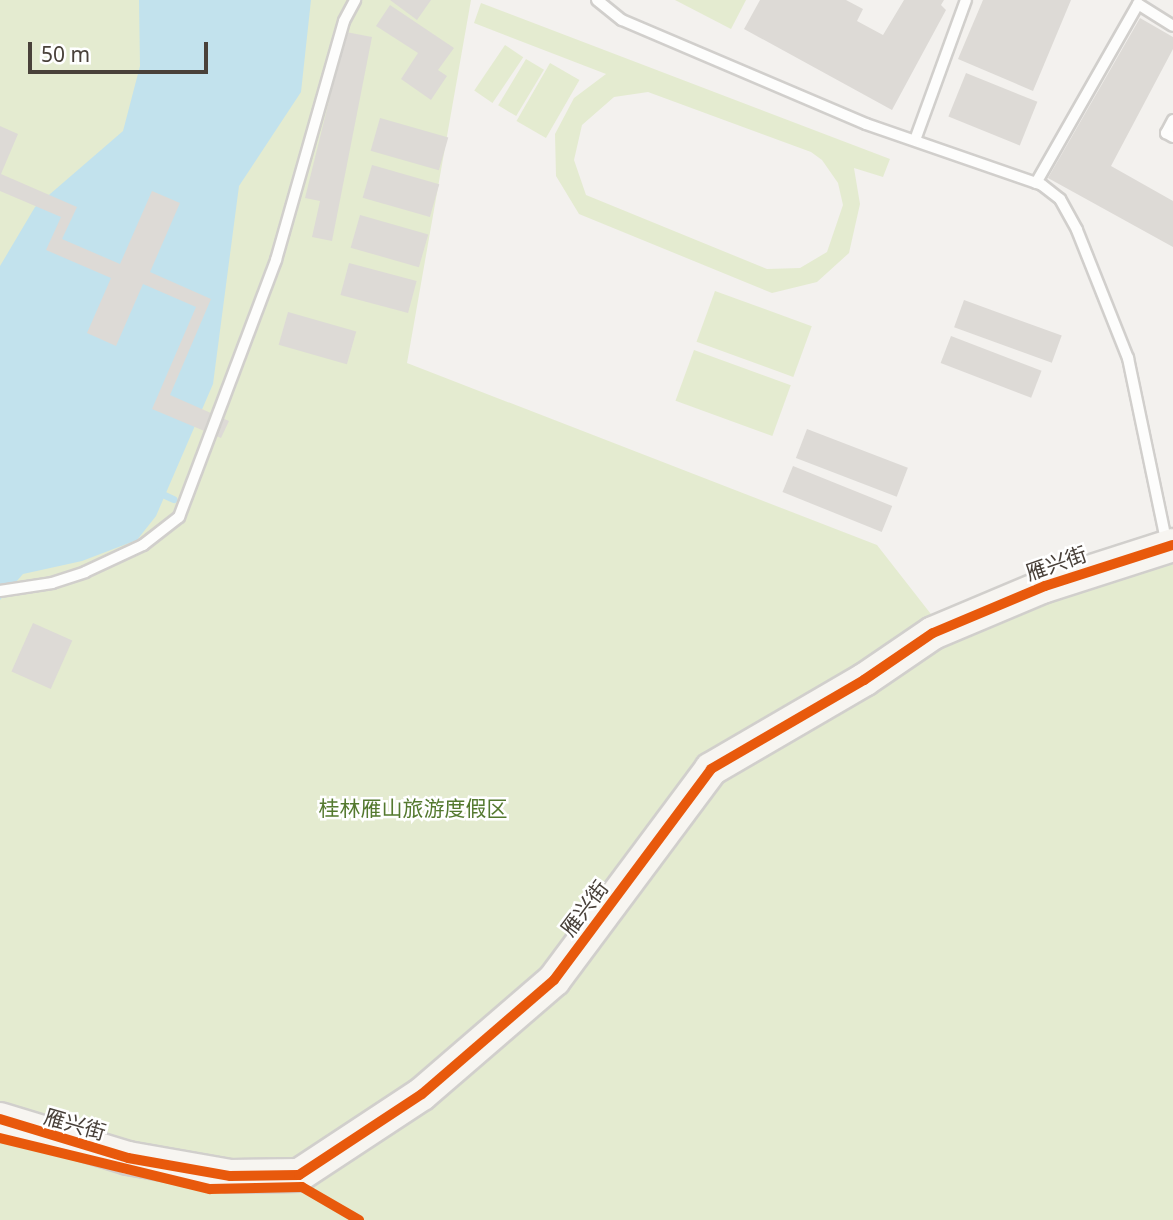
<!DOCTYPE html>
<meta charset="utf-8">
<style>
body{margin:0}
#map{position:relative;width:1173px;height:1220px;overflow:hidden;background:#f3f1ee;font-family:"Noto Sans","Noto Sans SC",sans-serif}
div>[style]{position:absolute}
.green>*{inset:0;background:#e4ebd0;transform-origin:0 0}
.water>*{inset:0;background:#c2e2ed}
.stream>*{height:7px;margin:-3.5px;padding:0 3.5px;transform-origin:3.5px;border-radius:3.5px;background:#c2e2ed}
.building>*{inset:0;background:#dddad6;transform-origin:0 0}
.roads{filter:drop-shadow(2px 0 #d1cfcc) drop-shadow(-2px 0 #d1cfcc) drop-shadow(0 2px #d1cfcc) drop-shadow(0 -2px #d1cfcc)}
.lane>*{height:10px;margin:-5px;padding:0 5px;transform-origin:5px;border-radius:5px;background:#fdfdfc}
.secondary>*{height:32px;margin:-16px;padding:0 16px;transform-origin:16px;border-radius:16px;background:#f7f5f1}
.cycleway>*{height:10px;margin:-5px;padding:0 5px;transform-origin:5px;border-radius:5px;background:#e8590c}
span{translate:-50% -50%;white-space:nowrap;text-align:center;line-height:1.15;-webkit-text-stroke:5px #fff;paint-order:stroke}
.street-label{font-size:21px;color:#49413a}
.park-label{font-size:21px;color:#54792f}
.scale{position:absolute;left:28px;top:42px;width:180px;height:32px;box-sizing:border-box;border:4px solid #49413a;border-top:0;padding-left:9px;font-size:21px;line-height:24px;white-space:nowrap;color:#49413a;-webkit-text-stroke:5px #fff;paint-order:stroke}
</style>
<div id="map">
<div class="green">
<i style="clip-path:polygon(0 0,471px 0,407px 363px,877px 545px,934px 618px,1173px 545px,1173px 1220px,0 1220px)"></i>
<i style="clip-path:polygon(675px 0,746px 0,731px 29px)"></i>
<i style="clip-path:polygon(evenodd,481px 3px,890px 159px,883px 177px,854px 168px,860px 204px,849px 253px,817px 282px,772px 293px,579px 214px,556px 176px,555px 134px,574px 98px,606px 74px,474px 23px,481px 3px,648px 92px,811px 152px,822px 160px,838px 183px,843px 205px,827px 252px,800px 268px,767px 269px,586px 195px,574px 160px,582px 125px,614px 97px,648px 92px)"></i>
<i style="left:505px;top:45px;width:22px;height:55px;rotate:34deg"></i>
<i style="left:526px;top:59px;width:21px;height:54px;rotate:31deg"></i>
<i style="left:550px;top:63px;width:34px;height:67px;rotate:30deg"></i>
<i style="left:715px;top:291px;width:103px;height:54px;rotate:20deg"></i>
<i style="left:694px;top:350px;width:103px;height:54px;rotate:20deg"></i>
</div>
<div class="water">
<i style="clip-path:polygon(139px 0,311px 0,301px 92px,239px 186px,213px 384px,156px 516px,137px 540px,82px 561px,23px 574px,0 600px,0 266px,35px 207px,123px 131px,140px 66px)"></i>
</div>
<div class="stream">
<i style="left:158px;top:492px;width:17px;rotate:25deg"></i>
</div>
<div class="building">
<i style="clip-path:polygon(390px 0,431px 0,417px 20px)"></i>
<i style="clip-path:polygon(760px 0,846px 0,863px 9px,857px 21px,883px 35px,904px 0,944px 0,941px 5px,946px 10px,892px 110px,744px 29px)"></i>
<i style="clip-path:polygon(983px 0,1071px 0,1033px 91px,958px 59px)"></i>
<i style="clip-path:polygon(390px 5px,454px 48px,438px 70px,447px 76px,431px 100px,401px 79px,418px 53px,376px 26px)"></i>
<i style="clip-path:polygon(1140px 18px,1173px 37px,1173px 49px,1111px 166px,1173px 201px,1173px 247px,1048px 178px)"></i>
<i style="clip-path:polygon(346px 32px,372px 37px,332px 241px,312px 237px,320px 201px,305px 198px)"></i>
<i style="left:966px;top:73px;width:77px;height:47px;rotate:22deg"></i>
<i style="left:380px;top:118px;width:71px;height:34px;rotate:16deg"></i>
<i style="clip-path:polygon(0 126px,18px 134px,1px 174px,77px 207px,62px 239px,120px 264px,152px 191px,180px 203px,150px 272px,211px 299px,170px 395px,229px 421px,221px 438px,152px 409px,196px 307px,143px 284px,116px 346px,87px 333px,111px 278px,46px 250px,61px 217px,0 191px)"></i>
<i style="left:372px;top:165px;width:70px;height:34px;rotate:16deg"></i>
<i style="left:360px;top:215px;width:71px;height:34px;rotate:16deg"></i>
<i style="left:349px;top:263px;width:70px;height:33px;rotate:15deg"></i>
<i style="left:964px;top:300px;width:104px;height:29px;rotate:20deg"></i>
<i style="left:288px;top:312px;width:71px;height:34px;rotate:16deg"></i>
<i style="left:951px;top:336px;width:97px;height:29px;rotate:21deg"></i>
<i style="left:807px;top:429px;width:108px;height:31px;rotate:21deg"></i>
<i style="left:793px;top:466px;width:107px;height:28px;rotate:22deg"></i>
<i style="left:33px;top:623px;width:43px;height:53px;rotate:24deg"></i>
</div>
<div class="roads">
<div class="lane">
<i style="left:597px;top:0;width:32px;rotate:39deg"></i>
<i style="left:622px;top:20px;width:265px;rotate:23.1deg"></i>
<i style="left:866px;top:124px;width:186px;rotate:19.1deg"></i>
<i style="left:1042px;top:185px;width:23px;rotate:38deg"></i>
<i style="left:1060px;top:199px;width:35px;rotate:61deg"></i>
<i style="left:1077px;top:230px;width:138px;rotate:68.3deg"></i>
<i style="left:1128px;top:358px;width:191px;rotate:78.2deg"></i>
<i style="left:1173px;top:120px;width:15px;rotate:118deg"></i>
<i style="left:1166px;top:133px;width:8px;rotate:30deg"></i>
<i style="left:915px;top:140px;width:149px;rotate:-70deg"></i>
<i style="left:1036px;top:183px;width:206px;rotate:-60.3deg"></i>
<i style="left:1138px;top:4px;width:41px;rotate:32.2deg"></i>
<i style="left:0;top:591px;width:53px;rotate:-8.7deg"></i>
<i style="left:52px;top:583px;width:35px;rotate:-18deg"></i>
<i style="left:85px;top:572px;width:64px;rotate:-25deg"></i>
<i style="left:143px;top:545px;width:46px;rotate:-37.9deg"></i>
<i style="left:179px;top:517px;width:275px;rotate:-69.3deg"></i>
<i style="left:276px;top:260px;width:248px;rotate:-74.1deg"></i>
<i style="left:344px;top:21px;width:24px;rotate:-62deg"></i>
</div>
<div class="secondary">
<i style="left:0;top:1119px;width:134px;rotate:16.9deg"></i>
<i style="left:128px;top:1158px;width:104px;rotate:10deg"></i>
<i style="left:230px;top:1176px;width:69px;rotate:-0.8deg"></i>
<i style="left:299px;top:1175px;width:147px;rotate:-33.4deg"></i>
<i style="left:422px;top:1094px;width:174px;rotate:-40.8deg"></i>
<i style="left:554px;top:980px;width:263px;rotate:-53.3deg"></i>
<i style="left:711px;top:769px;width:177px;rotate:-30.2deg"></i>
<i style="left:864px;top:680px;width:83px;rotate:-34.3deg"></i>
<i style="left:933px;top:633px;width:121px;rotate:-22.8deg"></i>
<i style="left:1045px;top:586px;width:134px;rotate:-17.8deg"></i>
</div>
</div>
<div class="cycleway">
<i style="left:0;top:1119px;width:134px;rotate:16.9deg"></i>
<i style="left:128px;top:1158px;width:104px;rotate:10deg"></i>
<i style="left:230px;top:1176px;width:69px;rotate:-0.8deg"></i>
<i style="left:299px;top:1175px;width:147px;rotate:-33.4deg"></i>
<i style="left:422px;top:1094px;width:174px;rotate:-40.8deg"></i>
<i style="left:554px;top:980px;width:263px;rotate:-53.3deg"></i>
<i style="left:711px;top:769px;width:177px;rotate:-30.2deg"></i>
<i style="left:864px;top:680px;width:83px;rotate:-34.3deg"></i>
<i style="left:933px;top:633px;width:121px;rotate:-22.8deg"></i>
<i style="left:1045px;top:586px;width:134px;rotate:-17.8deg"></i>
<i style="left:0;top:1138px;width:216px;rotate:13.7deg"></i>
<i style="left:210px;top:1189px;width:92px;rotate:-1.2deg"></i>
<i style="left:302px;top:1187px;width:66px;rotate:30.1deg"></i>
</div>
<div class="street-label">
<span style="left:1056px;top:563px;rotate:-19deg">雁兴街</span>
<span style="left:584px;top:908px;rotate:-53deg">雁兴街</span>
<span style="left:75px;top:1124px;rotate:16deg">雁兴街</span>
</div>
<div class="park-label">
<span style="left:413px;top:808px">桂林雁山旅游度假区</span>
</div>
<div class="scale">50 m</div>
</div>
